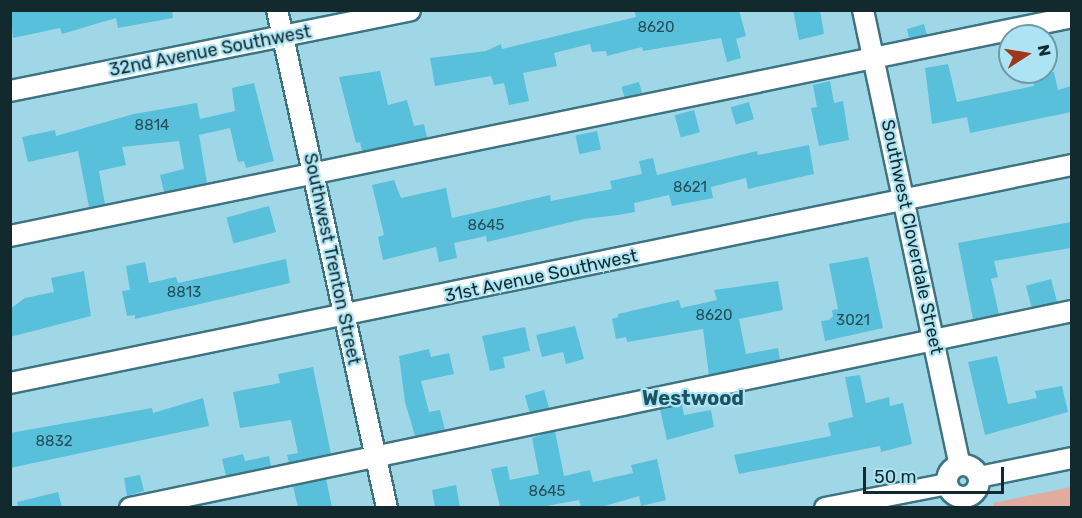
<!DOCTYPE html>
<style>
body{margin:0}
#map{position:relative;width:1082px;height:518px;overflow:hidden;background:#a0d7e7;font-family:Rubik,sans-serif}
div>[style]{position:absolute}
.green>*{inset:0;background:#e1ac9d}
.building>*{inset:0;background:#58c0da;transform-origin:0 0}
.roads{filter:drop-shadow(2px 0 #3e7381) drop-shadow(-2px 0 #3e7381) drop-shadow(0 2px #3e7381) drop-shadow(0 -2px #3e7381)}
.minor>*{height:20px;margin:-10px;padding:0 10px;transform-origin:10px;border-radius:10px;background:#fff}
.minor>.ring{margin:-10px;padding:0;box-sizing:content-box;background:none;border:20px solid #fff;border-radius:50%}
span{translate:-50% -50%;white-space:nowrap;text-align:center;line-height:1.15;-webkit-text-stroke:4.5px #ade4f4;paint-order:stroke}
.number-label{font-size:15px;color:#244f59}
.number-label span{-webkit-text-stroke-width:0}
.street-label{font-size:18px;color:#12292e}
.neighbourhood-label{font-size:20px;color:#1c5361;font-weight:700}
.frame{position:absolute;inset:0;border:12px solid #12292e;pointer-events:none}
.north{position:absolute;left:998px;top:24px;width:60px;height:60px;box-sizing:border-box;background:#ade4f4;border:2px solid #6f99a5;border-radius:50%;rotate:78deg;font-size:16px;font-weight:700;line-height:24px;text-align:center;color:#12292e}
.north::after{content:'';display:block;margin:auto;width:21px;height:27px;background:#9f3718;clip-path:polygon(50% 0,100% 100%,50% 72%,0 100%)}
.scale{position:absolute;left:863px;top:467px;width:141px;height:27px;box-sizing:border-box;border:3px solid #12292e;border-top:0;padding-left:8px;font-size:18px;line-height:21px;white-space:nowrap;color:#12292e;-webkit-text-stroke:4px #ade4f4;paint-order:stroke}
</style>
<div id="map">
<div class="green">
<i style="clip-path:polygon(1071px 487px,1071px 507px,994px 507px,993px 503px)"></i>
</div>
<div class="building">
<i style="clip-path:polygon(10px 10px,172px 10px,173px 18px,118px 28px,116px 18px,62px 34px,60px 28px,13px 38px)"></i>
<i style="clip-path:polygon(634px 10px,739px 10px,746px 36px,736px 39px,741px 58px,727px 62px,721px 38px,643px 51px,642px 47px,607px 56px,606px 51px,592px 52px,590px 44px,554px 53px,557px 66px,523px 73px,529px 101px,509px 105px,504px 83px,494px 85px,491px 76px,435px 86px,430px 58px,486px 51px,501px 44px,502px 49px,636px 17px)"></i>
<i style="clip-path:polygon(793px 10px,820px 10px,824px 34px,799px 40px)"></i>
<i style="clip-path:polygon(924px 24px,927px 35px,909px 38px,907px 29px)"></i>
<i style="clip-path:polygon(948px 64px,957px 102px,1034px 86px,1031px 72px,1054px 72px,1058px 90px,1071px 86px,1071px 112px,970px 133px,967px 117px,932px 124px,925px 68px)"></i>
<i style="clip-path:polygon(380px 71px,388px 105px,407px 100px,414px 126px,424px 124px,427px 138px,362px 151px,360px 142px,356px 143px,339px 77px)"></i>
<i style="clip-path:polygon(830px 81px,834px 103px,843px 101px,849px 140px,819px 146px,811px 108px,817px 107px,813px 85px)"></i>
<i style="left:639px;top:82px;width:11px;height:18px;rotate:75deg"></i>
<i style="clip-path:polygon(254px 83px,274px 161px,246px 168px,244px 161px,238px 162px,230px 128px,199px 135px,207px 183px,164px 192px,160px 175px,184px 169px,179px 141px,122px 147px,126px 165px,99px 171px,105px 204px,89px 207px,78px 151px,28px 162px,22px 137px,55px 130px,56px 136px,134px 114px,197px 103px,200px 119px,235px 111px,232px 88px)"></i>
<i style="left:749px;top:102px;width:18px;height:19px;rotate:74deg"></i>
<i style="left:694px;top:110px;width:23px;height:20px;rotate:75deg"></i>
<i style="left:597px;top:131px;width:19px;height:22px;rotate:78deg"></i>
<i style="clip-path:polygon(809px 145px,814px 174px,748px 189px,746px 178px,711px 187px,713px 198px,672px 206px,669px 195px,634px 203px,635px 212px,618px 215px,584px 219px,487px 242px,486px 236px,454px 243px,457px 258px,439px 262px,436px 247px,383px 260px,380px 246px,378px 237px,384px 235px,372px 185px,394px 180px,401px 198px,446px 188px,452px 218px,550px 195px,551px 201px,612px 189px,610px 181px,642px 174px,639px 161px,653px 158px,657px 175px,757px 151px,758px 155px)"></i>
<i style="left:269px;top:206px;width:27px;height:44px;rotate:75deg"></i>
<i style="clip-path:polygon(1071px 222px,1071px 248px,994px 261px,998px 277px,991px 279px,999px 314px,973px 319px,958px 243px)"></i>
<i style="clip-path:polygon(868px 257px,883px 328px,825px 341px,821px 321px,829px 320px,833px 316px,832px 310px,838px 309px,829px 264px)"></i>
<i style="clip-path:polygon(286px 259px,290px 283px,135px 319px,135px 315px,127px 316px,122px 291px,130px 290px,126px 266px,145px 262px,149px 283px,176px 277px,178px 283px)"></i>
<i style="clip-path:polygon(84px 271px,91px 316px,10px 337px,10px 309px,25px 298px,54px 292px,51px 278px)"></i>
<i style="left:1051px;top:279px;width:24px;height:26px;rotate:75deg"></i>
<i style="clip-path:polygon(778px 281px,783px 310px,739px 319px,746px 354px,778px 348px,780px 360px,709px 375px,703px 329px,627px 342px,626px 337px,616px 339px,612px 319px,618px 317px,618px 314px,679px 300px,681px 308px,717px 300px,714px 290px)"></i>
<i style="clip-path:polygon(575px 326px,584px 359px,566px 364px,563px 352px,542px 357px,536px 335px)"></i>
<i style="clip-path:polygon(525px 327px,530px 351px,503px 357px,505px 368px,490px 371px,482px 336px)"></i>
<i style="clip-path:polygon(429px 349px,431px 357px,449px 353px,454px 374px,421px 381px,429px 412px,440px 410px,445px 430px,415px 436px,405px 402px,399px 356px)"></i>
<i style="clip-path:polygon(997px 356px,1008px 404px,1037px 398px,1035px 391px,1062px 386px,1068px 412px,985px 435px,968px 362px)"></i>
<i style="clip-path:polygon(313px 367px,331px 454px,289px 463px,287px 455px,298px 453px,291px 420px,240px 428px,233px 392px,280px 383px,278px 374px)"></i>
<i style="clip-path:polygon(860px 375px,866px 403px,889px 397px,890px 406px,903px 403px,912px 444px,881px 452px,880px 446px,739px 474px,734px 455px,831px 436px,828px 423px,853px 417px,845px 377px)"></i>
<i style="left:544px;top:390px;width:19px;height:20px;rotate:74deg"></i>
<i style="clip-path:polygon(203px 398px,209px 426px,10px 468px,10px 433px,152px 408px,153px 413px)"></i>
<i style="clip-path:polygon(682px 405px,684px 415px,711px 410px,714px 427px,667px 440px,660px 409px)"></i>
<i style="clip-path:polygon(555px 431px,564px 476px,590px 470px,593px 482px,633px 473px,631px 465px,657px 459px,666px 500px,641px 506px,639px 496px,601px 507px,581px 507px,579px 500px,541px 507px,500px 507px,491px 469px,507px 466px,510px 480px,539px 474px,532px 438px)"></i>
<i style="clip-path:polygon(243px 454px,245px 461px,269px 456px,271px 466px,226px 476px,222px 459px)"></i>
<i style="clip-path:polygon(140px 475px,144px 491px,127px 496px,124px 478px)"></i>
<i style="clip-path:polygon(326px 479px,332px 507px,298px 507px,293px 486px)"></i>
<i style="clip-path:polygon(456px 485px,460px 507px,435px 507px,432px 490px)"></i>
<i style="clip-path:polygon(58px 492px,62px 507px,18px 507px,17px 502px)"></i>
</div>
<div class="roads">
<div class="minor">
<i style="left:277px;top:10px;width:510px;rotate:77.54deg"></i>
<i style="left:863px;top:10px;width:465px;rotate:78deg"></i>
<i style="left:10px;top:91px;width:408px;rotate:-11.4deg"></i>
<i style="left:10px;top:236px;width:1084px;rotate:-11.65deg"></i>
<i style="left:10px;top:383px;width:1084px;rotate:-11.6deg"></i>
<i class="ring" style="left:947px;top:465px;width:12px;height:12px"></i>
<i style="left:979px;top:477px;width:95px;rotate:-11.5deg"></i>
<i style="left:130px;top:508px;width:962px;rotate:-11.81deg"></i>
<i style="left:825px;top:508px;width:124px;rotate:-11.1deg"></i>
</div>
</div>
<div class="number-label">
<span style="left:656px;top:28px">8620</span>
<span style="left:152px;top:126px">8814</span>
<span style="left:690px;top:188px">8621</span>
<span style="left:486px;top:226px">8645</span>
<span style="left:184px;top:293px">8813</span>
<span style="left:714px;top:316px">8620</span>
<span style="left:853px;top:321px">3021</span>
<span style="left:54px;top:442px">8832</span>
<span style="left:547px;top:492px">8645</span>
</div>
<div class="street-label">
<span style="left:210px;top:51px;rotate:-11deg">32nd Avenue Southwest</span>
<span style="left:912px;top:237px;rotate:78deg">Southwest Cloverdale Street</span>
<span style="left:332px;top:259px;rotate:78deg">Southwest Trenton Street</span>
<span style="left:541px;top:276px;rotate:-12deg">31st Avenue Southwest</span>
</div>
<div class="neighbourhood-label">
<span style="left:693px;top:398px">Westwood</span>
</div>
<div class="frame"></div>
<div class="north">N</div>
<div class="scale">50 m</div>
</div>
